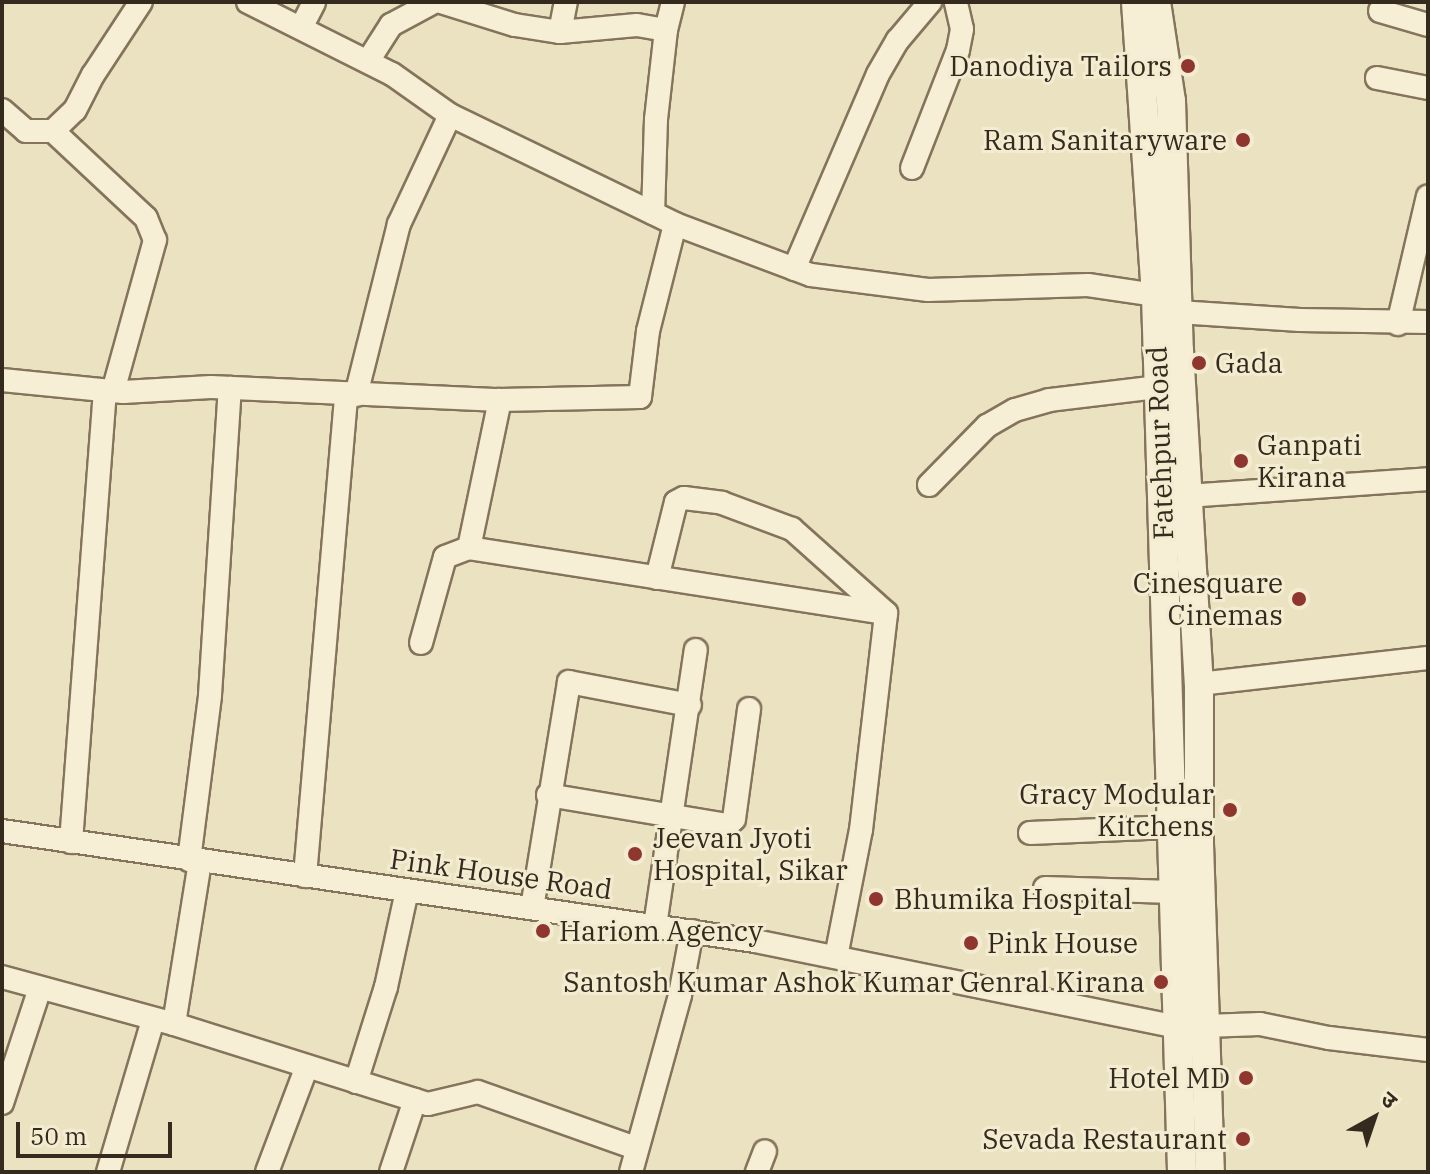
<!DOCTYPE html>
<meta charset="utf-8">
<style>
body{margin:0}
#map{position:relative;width:1430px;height:1174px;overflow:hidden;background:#ebe2c2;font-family:"IBM Plex Serif","Noto Sans Devanagari",serif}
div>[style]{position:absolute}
.roads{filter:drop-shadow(2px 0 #84745b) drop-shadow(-2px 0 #84745b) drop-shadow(0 2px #84745b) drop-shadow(0 -2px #84745b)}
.minor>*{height:22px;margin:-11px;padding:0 11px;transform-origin:11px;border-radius:11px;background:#f6efd5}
.tertiary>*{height:28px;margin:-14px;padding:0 14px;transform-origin:14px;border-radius:14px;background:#f6efd5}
.dots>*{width:22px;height:22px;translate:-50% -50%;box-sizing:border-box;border:4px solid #f3ecd1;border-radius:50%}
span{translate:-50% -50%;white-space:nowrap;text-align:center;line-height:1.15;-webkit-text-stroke:6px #f3ecd1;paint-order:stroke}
.poi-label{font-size:28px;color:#342b1e}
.right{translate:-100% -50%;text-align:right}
.left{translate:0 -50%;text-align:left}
.street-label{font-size:28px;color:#342b1e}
.frame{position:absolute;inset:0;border:4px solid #342b1e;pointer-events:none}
.north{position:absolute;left:1334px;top:1078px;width:80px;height:80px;-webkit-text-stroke:6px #f3ecd1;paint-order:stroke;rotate:40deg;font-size:22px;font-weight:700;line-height:32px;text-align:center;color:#342b1e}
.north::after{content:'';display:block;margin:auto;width:28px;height:36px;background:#342b1e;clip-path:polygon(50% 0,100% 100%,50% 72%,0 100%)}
.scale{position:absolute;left:16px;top:1122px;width:156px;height:36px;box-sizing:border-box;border:4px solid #342b1e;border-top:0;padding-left:10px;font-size:24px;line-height:28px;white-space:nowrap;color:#342b1e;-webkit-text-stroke:6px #f3ecd1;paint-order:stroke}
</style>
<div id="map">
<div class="roads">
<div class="minor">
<i style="left:248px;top:2px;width:161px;rotate:26.6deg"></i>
<i style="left:392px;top:74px;width:71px;rotate:35.3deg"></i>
<i style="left:450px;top:115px;width:250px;rotate:25.8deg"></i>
<i style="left:675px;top:224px;width:145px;rotate:20.6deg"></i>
<i style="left:811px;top:275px;width:118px;rotate:7.3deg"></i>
<i style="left:928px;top:290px;width:160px;rotate:-1.8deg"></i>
<i style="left:1088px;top:285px;width:69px;rotate:8.4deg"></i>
<i style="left:441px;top:2px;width:77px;rotate:17.3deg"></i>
<i style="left:515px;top:25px;width:46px;rotate:8.8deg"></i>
<i style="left:560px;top:32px;width:77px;rotate:-5.2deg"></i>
<i style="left:637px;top:25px;width:29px;rotate:10deg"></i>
<i style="left:666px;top:30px;width:90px;rotate:96.4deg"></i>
<i style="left:656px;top:119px;width:94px;rotate:91.8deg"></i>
<i style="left:1380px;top:11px;width:50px;rotate:16.3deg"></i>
<i style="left:301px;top:28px;width:29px;rotate:-63deg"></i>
<i style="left:666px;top:30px;width:29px;rotate:-76deg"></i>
<i style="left:560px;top:32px;width:31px;rotate:-79deg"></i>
<i style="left:368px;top:61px;width:43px;rotate:-57.4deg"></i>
<i style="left:391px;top:25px;width:49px;rotate:-28.1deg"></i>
<i style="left:1377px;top:78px;width:52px;rotate:11.1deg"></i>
<i style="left:2px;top:110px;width:32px;rotate:41deg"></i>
<i style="left:26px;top:131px;width:27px"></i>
<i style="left:53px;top:131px;width:30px;rotate:-44deg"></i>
<i style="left:75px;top:110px;width:39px;rotate:-63deg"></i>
<i style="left:93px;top:75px;width:87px;rotate:-56.7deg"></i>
<i style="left:53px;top:131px;width:127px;rotate:43.1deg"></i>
<i style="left:146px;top:218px;width:24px;rotate:68deg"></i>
<i style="left:155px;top:240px;width:157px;rotate:105.5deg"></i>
<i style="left:912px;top:168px;width:127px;rotate:-68.7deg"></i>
<i style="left:958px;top:50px;width:21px;rotate:-79deg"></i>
<i style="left:962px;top:29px;width:28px;rotate:-103deg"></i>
<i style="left:794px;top:269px;width:212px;rotate:-66.7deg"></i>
<i style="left:878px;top:74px;width:39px;rotate:-60deg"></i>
<i style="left:898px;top:40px;width:50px;rotate:-49.9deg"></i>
<i style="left:1178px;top:312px;width:122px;rotate:3.8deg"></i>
<i style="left:1300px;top:320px;width:128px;rotate:0.9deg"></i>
<i style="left:1398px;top:324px;width:131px;rotate:-76.8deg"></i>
<i style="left:2px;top:380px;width:122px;rotate:5.7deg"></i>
<i style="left:123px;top:392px;width:88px;rotate:-3.3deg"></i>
<i style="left:211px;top:387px;width:284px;rotate:2.6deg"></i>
<i style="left:495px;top:400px;width:145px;rotate:-1.2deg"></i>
<i style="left:640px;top:397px;width:66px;rotate:-83.1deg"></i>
<i style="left:648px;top:331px;width:110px;rotate:-75.8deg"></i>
<i style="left:356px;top:395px;width:176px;rotate:-75.9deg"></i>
<i style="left:399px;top:224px;width:120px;rotate:-64.9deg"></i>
<i style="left:929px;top:485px;width:83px;rotate:-45.5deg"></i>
<i style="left:987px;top:426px;width:32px;rotate:-30deg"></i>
<i style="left:1015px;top:410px;width:35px;rotate:-16deg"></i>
<i style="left:1049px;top:400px;width:110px;rotate:-6.8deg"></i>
<i style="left:1187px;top:496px;width:242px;rotate:-4deg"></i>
<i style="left:469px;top:548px;width:151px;rotate:-78.2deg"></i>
<i style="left:657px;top:578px;width:78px;rotate:-76deg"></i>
<i style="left:676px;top:502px;width:9px;rotate:-27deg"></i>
<i style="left:684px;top:498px;width:38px;rotate:7deg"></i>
<i style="left:722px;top:503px;width:75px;rotate:20.4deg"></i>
<i style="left:792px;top:529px;width:126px;rotate:41.8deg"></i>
<i style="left:421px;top:643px;width:89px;rotate:-74.4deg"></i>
<i style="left:445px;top:557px;width:26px;rotate:-21deg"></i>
<i style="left:469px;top:548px;width:422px;rotate:8.9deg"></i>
<i style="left:1199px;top:684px;width:230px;rotate:-6.5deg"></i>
<i style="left:548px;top:795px;width:182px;rotate:9.5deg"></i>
<i style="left:728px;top:825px;width:8px;rotate:-45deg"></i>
<i style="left:734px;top:819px;width:111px;rotate:-82.2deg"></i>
<i style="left:2px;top:831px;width:761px;rotate:8.31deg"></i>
<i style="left:755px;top:941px;width:431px;rotate:11.5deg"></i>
<i style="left:1177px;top:1027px;width:83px;rotate:-2.1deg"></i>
<i style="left:1260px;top:1024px;width:70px;rotate:11.5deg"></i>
<i style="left:1329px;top:1038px;width:100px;rotate:6.9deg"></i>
<i style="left:1030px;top:833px;width:141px;rotate:-2.4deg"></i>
<i style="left:71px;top:842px;width:452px;rotate:-85.7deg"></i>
<i style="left:189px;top:860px;width:166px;rotate:-82.7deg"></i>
<i style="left:210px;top:695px;width:308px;rotate:-86.3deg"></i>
<i style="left:305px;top:876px;width:484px;rotate:-85.1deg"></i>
<i style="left:1045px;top:888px;width:128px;rotate:1.8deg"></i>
<i style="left:532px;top:908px;width:229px;rotate:-80.7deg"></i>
<i style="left:569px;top:682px;width:123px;rotate:10.8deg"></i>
<i style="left:655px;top:926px;width:279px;rotate:-81.6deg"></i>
<i style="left:836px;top:957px;width:129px;rotate:-78.9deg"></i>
<i style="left:861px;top:830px;width:218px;rotate:-83.4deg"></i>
<i style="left:2px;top:977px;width:178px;rotate:15.3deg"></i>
<i style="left:174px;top:1024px;width:266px;rotate:17.5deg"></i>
<i style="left:428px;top:1104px;width:51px;rotate:-13.5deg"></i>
<i style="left:478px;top:1092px;width:167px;rotate:19.6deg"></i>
<i style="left:174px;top:1024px;width:164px;rotate:-80.9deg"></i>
<i style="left:356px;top:1082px;width:100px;rotate:-72.5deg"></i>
<i style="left:386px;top:987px;width:98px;rotate:-77.7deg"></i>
<i style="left:2px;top:1103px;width:121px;rotate:-71.7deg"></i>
<i style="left:108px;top:1172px;width:159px;rotate:-73.5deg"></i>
<i style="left:267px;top:1172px;width:113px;rotate:-69.3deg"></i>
<i style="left:391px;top:1172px;width:76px;rotate:-71.6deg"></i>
<i style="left:631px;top:1172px;width:184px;rotate:-74.5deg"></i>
<i style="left:680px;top:995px;width:65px;rotate:-79.4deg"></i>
<i style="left:757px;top:1172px;width:22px;rotate:-69deg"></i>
</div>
<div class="tertiary">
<i style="left:1136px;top:2px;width:294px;rotate:86.1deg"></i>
<i style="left:1156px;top:295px;width:877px;rotate:88.3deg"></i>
<i style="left:1156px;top:2px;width:100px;rotate:81.4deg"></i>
<i style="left:1171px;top:101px;width:249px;rotate:88.2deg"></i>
<i style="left:1179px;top:350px;width:335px;rotate:86.6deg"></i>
<i style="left:1199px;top:684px;width:160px;rotate:90deg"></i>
<i style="left:1199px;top:844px;width:328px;rotate:88.1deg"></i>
</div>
</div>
<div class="dots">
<i style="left:1188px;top:66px;background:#8f362e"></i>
<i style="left:1243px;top:140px;background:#8f362e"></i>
<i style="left:1199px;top:363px;background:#8f362e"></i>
<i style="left:1241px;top:461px;background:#8f362e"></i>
<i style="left:1299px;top:599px;background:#8f362e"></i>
<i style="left:1230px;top:810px;background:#8f362e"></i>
<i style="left:635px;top:854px;background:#8f362e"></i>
<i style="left:876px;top:899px;background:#8f362e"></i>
<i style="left:543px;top:931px;background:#8f362e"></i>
<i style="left:971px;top:943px;background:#8f362e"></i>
<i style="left:1161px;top:982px;background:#8f362e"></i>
<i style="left:1246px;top:1078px;background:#8f362e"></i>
<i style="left:1243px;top:1139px;background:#8f362e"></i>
</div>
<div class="poi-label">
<span class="right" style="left:1172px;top:66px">Danodiya Tailors</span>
<span class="right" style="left:1227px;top:140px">Ram Sanitaryware</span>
<span class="left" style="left:1215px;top:363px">Gada</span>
<span class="left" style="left:1257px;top:461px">Ganpati<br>Kirana</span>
<span class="right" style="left:1283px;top:599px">Cinesquare<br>Cinemas</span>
<span class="right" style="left:1214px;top:810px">Gracy Modular<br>Kitchens</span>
<span class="left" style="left:653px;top:854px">Jeevan Jyoti<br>Hospital, Sikar</span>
<span class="left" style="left:894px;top:899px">Bhumika Hospital</span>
<span class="left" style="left:559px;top:931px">Hariom Agency</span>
<span class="left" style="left:987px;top:943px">Pink House</span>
<span class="right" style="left:1145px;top:982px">Santosh Kumar Ashok Kumar Genral Kirana</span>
<span class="right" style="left:1230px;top:1078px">Hotel MD</span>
<span class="right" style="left:1227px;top:1139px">Sevada Restaurant</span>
</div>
<div class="street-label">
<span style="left:1160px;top:443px;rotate:-92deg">Fatehpur Road</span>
<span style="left:501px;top:874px;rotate:8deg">Pink House Road</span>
</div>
<div class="frame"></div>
<div class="north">उ</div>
<div class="scale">50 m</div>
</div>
